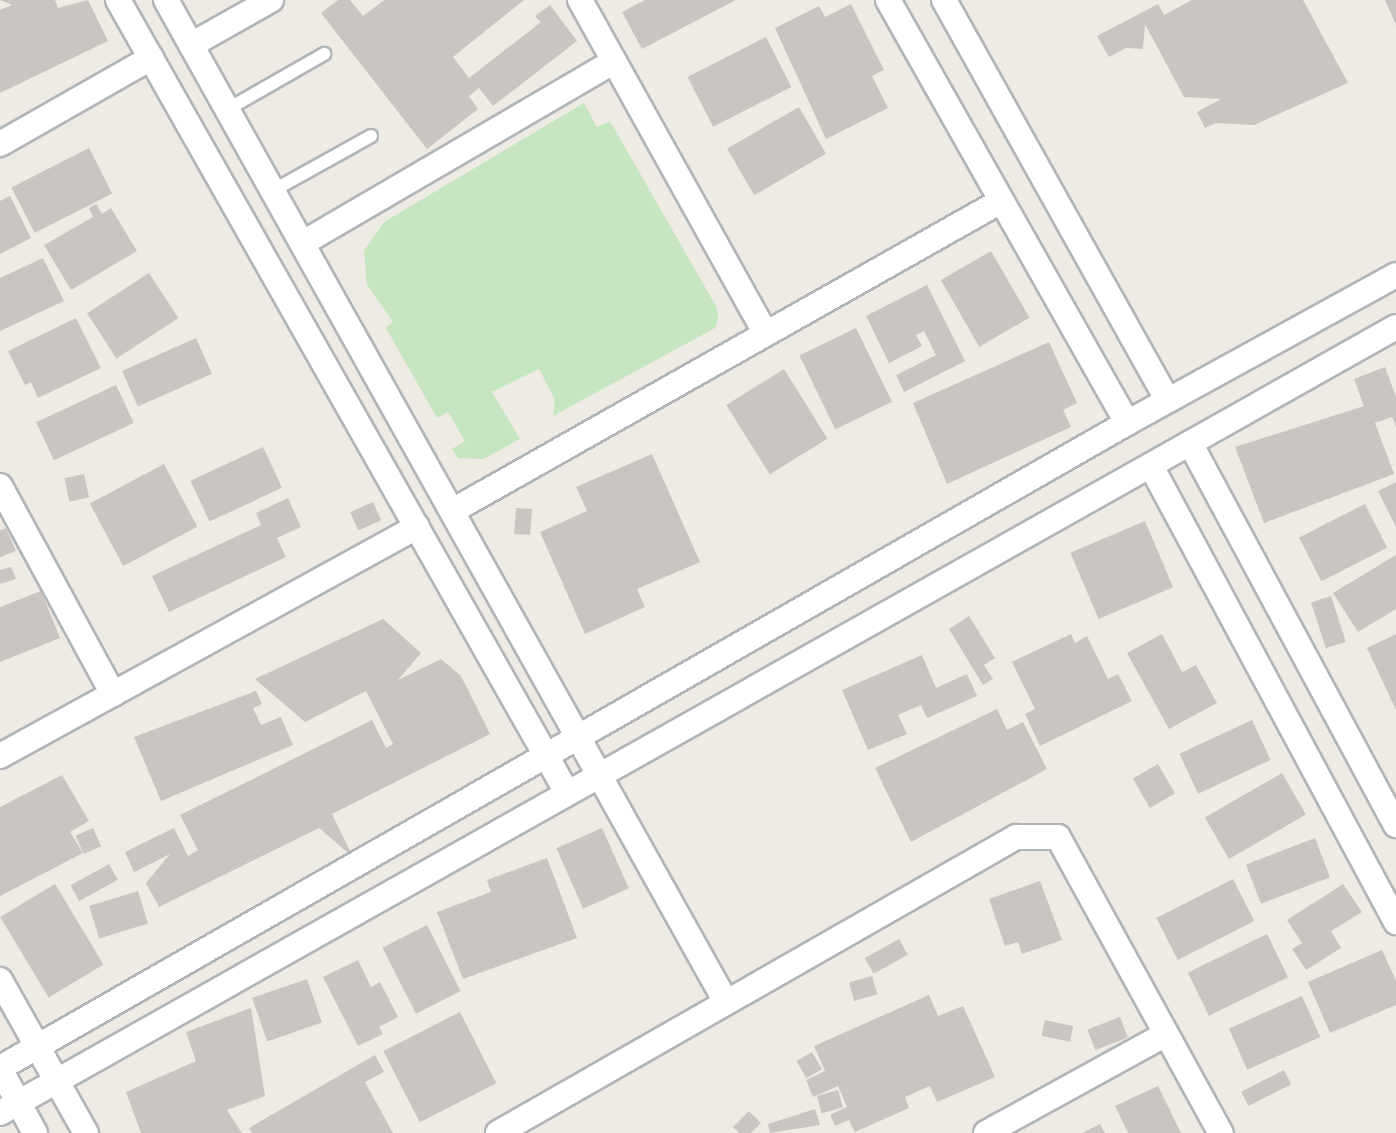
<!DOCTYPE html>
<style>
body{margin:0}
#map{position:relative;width:1396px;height:1133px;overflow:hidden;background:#eeeae4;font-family:Quicksand,sans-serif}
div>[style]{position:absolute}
.green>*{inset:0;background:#c6e5c1}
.building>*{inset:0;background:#cac5c1;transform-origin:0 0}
.roads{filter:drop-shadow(2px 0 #b1b5b8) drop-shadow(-2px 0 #b1b5b8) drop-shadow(0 2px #b1b5b8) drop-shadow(0 -2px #b1b5b8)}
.lane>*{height:12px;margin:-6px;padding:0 6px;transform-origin:6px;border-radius:6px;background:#fff}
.street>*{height:24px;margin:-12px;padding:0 12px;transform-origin:12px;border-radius:12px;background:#fff}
span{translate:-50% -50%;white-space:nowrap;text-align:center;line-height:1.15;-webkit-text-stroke:4.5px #fff;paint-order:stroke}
</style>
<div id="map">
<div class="green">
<i style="clip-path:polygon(584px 103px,597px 127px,610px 121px,717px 308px,718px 320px,715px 328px,553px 416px,555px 400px,539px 369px,492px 392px,520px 439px,483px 459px,458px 458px,452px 449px,465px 441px,448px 412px,437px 418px,386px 328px,393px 322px,367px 285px,364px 251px,384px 222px)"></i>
</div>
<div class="building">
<i style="clip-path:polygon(0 0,55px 0,58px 8px,88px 0,108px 41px,0 93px,0 10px,12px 5px)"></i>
<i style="clip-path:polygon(338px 0,350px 0,363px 16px,384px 0,524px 0,453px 57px,469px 78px,541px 22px,535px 16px,550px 5px,577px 41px,493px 106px,479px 88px,469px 96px,478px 109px,427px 149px,321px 13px)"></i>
<i style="clip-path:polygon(645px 0,736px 0,642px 49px,622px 12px)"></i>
<i style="clip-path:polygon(1192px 0,1303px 0,1348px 83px,1254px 125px,1216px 123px,1205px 128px,1197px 112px,1221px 99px,1184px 97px,1145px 24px,1143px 49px,1126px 48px,1109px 57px,1097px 36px,1158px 4px,1164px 15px)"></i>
<i style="clip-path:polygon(1385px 0,1396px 0,1396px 25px)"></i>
<i style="clip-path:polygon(851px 4px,884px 70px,872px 76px,888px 108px,826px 139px,775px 28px,819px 6px,825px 17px)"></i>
<i style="left:766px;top:37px;width:56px;height:88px;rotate:63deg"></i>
<i style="left:799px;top:107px;width:54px;height:83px;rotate:60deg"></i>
<i style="left:89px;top:148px;width:51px;height:87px;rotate:63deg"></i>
<i style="clip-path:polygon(10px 196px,31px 238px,0 254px,0 201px)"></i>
<i style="clip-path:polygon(96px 204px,102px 214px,111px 208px,137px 251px,71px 290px,44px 245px,93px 217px,89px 208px)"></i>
<i style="left:991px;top:251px;width:77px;height:58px;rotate:60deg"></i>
<i style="clip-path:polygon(43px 258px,64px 301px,0 331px,0 278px)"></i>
<i style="left:149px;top:273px;width:54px;height:74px;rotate:57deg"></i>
<i style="clip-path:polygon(927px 285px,965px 361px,904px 392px,896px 375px,936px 355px,924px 331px,916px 335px,922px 346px,889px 363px,866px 316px)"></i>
<i style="clip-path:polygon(76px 318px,101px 368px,38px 398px,31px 382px,25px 385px,8px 351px)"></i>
<i style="left:856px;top:328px;width:82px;height:63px;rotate:64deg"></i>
<i style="left:196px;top:338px;width:39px;height:81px;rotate:66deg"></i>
<i style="clip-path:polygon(1049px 342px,1077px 403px,1063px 410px,1071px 427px,947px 484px,913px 403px)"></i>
<i style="clip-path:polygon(1385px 367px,1396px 397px,1396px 427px,1392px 417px,1375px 423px,1394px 474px,1264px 523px,1235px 447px,1364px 406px,1354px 379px)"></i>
<i style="left:784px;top:369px;width:82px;height:68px;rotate:58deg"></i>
<i style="left:116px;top:385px;width:42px;height:88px;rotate:65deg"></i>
<i style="left:263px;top:447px;width:45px;height:80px;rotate:65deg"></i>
<i style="clip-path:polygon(652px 454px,700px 562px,637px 589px,645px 607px,585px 634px,540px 532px,587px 511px,576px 487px)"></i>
<i style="left:164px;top:464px;width:71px;height:84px;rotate:62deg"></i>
<i style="left:84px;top:474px;width:24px;height:20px;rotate:78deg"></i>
<i style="clip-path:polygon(1396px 482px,1396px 527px,1378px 491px)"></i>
<i style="clip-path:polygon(288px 498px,301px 527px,277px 538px,286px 557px,169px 612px,152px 576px,261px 525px,256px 513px)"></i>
<i style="left:373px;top:502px;width:20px;height:25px;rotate:66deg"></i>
<i style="left:1365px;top:504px;width:49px;height:74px;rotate:63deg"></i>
<i style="left:516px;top:508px;width:16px;height:26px;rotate:4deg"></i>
<i style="left:1145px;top:521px;width:72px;height:81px;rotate:67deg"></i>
<i style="clip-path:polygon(6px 528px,16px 551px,0 557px,0 530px)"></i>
<i style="clip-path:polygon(1396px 555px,1396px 609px,1358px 632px,1333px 593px)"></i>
<i style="clip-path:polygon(11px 567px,16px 579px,0 584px,0 570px)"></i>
<i style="clip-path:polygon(41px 591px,60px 638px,0 662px,0 607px)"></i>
<i style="left:1331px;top:596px;width:48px;height:21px;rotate:72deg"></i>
<i style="clip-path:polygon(969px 616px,995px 658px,984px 665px,993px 679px,983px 685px,949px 629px)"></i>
<i style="clip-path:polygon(383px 619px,421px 653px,398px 680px,441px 659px,461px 676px,490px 734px,332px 814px,353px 857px,319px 828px,159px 907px,146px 883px,170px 854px,134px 872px,125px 852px,174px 828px,188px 856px,198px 850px,180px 815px,372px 720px,386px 748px,393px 744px,366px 691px,305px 722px,255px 679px)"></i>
<i style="clip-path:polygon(1071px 634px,1075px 643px,1087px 636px,1108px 679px,1118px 674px,1132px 701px,1040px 746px,1025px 714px,1035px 709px,1012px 662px)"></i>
<i style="clip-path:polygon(1162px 634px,1182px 672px,1196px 665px,1217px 703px,1169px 729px,1127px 653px)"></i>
<i style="clip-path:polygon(1396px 634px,1396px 710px,1367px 648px)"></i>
<i style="clip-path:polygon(922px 655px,936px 688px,967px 674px,977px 696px,927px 718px,921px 705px,898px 715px,907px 734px,868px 750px,842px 690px)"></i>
<i style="clip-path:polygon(256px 691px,262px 704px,253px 708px,261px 725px,281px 717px,293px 745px,161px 801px,134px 737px)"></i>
<i style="clip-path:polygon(997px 709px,1007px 730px,1023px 722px,1047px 769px,911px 842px,875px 768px)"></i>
<i style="left:1252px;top:720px;width:44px;height:80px;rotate:65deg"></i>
<i style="left:1158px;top:764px;width:34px;height:29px;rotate:60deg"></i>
<i style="left:1282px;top:773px;width:48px;height:89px;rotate:60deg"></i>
<i style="clip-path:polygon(62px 775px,89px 821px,70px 832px,83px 853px,0 896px,0 807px)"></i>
<i style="left:93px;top:828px;width:20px;height:19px;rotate:66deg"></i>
<i style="left:602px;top:828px;width:66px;height:50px;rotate:66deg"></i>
<i style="left:1315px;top:838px;width:42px;height:74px;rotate:69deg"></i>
<i style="clip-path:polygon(547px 858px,577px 938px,463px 979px,437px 912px,491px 892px,487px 880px)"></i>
<i style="left:109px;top:864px;width:18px;height:44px;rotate:61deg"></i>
<i style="left:1233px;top:879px;width:47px;height:86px;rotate:63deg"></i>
<i style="clip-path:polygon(1040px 881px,1062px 940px,1022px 954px,1018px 942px,1005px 946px,989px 899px)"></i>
<i style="left:55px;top:884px;width:94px;height:64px;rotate:59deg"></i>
<i style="clip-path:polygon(1343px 884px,1362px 912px,1331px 931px,1341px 948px,1306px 970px,1292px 949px,1302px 943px,1287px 920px)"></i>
<i style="left:138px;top:891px;width:34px;height:51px;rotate:73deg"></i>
<i style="left:427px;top:925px;width:74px;height:50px;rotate:63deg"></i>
<i style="left:1267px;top:934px;width:48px;height:88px;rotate:64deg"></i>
<i style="left:899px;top:939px;width:18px;height:39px;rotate:61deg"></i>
<i style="clip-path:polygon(1382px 950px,1396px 981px,1396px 1005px,1330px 1033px,1308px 982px)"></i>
<i style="clip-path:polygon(358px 960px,371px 987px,380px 982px,398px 1017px,379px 1027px,383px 1034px,358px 1046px,323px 977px)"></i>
<i style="left:872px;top:976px;width:19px;height:24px;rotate:74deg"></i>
<i style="left:307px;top:979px;width:46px;height:58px;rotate:71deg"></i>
<i style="clip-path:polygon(929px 995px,938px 1016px,963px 1006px,995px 1077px,937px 1102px,930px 1086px,905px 1097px,909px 1108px,855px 1132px,849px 1120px,835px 1126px,830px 1115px,847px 1107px,838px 1086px,813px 1097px,806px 1080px,825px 1071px,814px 1046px)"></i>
<i style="left:1302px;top:996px;width:45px;height:80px;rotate:66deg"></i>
<i style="clip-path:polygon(251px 1008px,265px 1096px,227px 1110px,242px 1133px,141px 1133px,126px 1092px,196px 1061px,186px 1032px)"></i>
<i style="left:460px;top:1012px;width:80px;height:86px;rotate:63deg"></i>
<i style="left:1120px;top:1017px;width:22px;height:35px;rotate:69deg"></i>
<i style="left:1045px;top:1020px;width:29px;height:16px;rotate:12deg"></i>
<i style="left:812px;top:1052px;width:20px;height:18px;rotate:60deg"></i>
<i style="clip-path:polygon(375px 1055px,384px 1072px,365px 1082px,393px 1133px,252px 1133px,249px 1128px)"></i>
<i style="left:1284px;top:1070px;width:16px;height:48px;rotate:63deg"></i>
<i style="clip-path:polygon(1158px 1086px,1181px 1133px,1128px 1133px,1115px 1106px)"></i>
<i style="left:838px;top:1090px;width:18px;height:22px;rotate:74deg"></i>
<i style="clip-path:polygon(815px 1109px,820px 1125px,770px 1133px,768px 1124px)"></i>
<i style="clip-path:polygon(749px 1111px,761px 1123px,751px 1133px,739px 1133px,733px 1127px)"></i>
<i style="clip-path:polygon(1100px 1124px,1105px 1133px,1082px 1133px)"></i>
</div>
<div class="roads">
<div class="lane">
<i style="left:228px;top:109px;width:111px;rotate:-29.8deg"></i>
<i style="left:274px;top:190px;width:111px;rotate:-29.1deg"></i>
</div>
<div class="street">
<i style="left:118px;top:0;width:909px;rotate:60.47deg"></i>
<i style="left:166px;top:0;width:1148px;rotate:60.8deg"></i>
<i style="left:580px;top:0;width:382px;rotate:60.9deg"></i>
<i style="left:888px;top:0;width:486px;rotate:60.5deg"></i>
<i style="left:944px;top:0;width:458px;rotate:60.8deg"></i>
<i style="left:191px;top:45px;width:92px;rotate:-29.4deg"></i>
<i style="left:0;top:144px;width:174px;rotate:-29.7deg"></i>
<i style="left:303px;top:243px;width:360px;rotate:-30.3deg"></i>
<i style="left:1190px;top:443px;width:434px;rotate:61.7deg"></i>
<i style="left:1151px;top:466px;width:518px;rotate:61.75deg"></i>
<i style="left:0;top:486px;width:237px;rotate:61.5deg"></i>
<i style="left:454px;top:510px;width:628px;rotate:-29.46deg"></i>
<i style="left:0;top:756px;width:476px;rotate:-28.8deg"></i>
<i style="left:0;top:980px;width:176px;rotate:60.7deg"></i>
<i style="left:0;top:1068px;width:1299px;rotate:-29.78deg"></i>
<i style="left:1127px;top:423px;width:307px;rotate:-28.8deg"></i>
<i style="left:0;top:1069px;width:73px;rotate:61.3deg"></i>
<i style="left:0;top:1113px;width:1602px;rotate:-29.38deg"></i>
<i style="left:498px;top:1133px;width:597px;rotate:-29.74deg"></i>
<i style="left:1016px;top:837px;width:42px"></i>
<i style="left:1058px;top:837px;width:338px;rotate:61.2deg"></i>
<i style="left:986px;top:1133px;width:205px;rotate:-28.8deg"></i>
</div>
</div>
</div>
